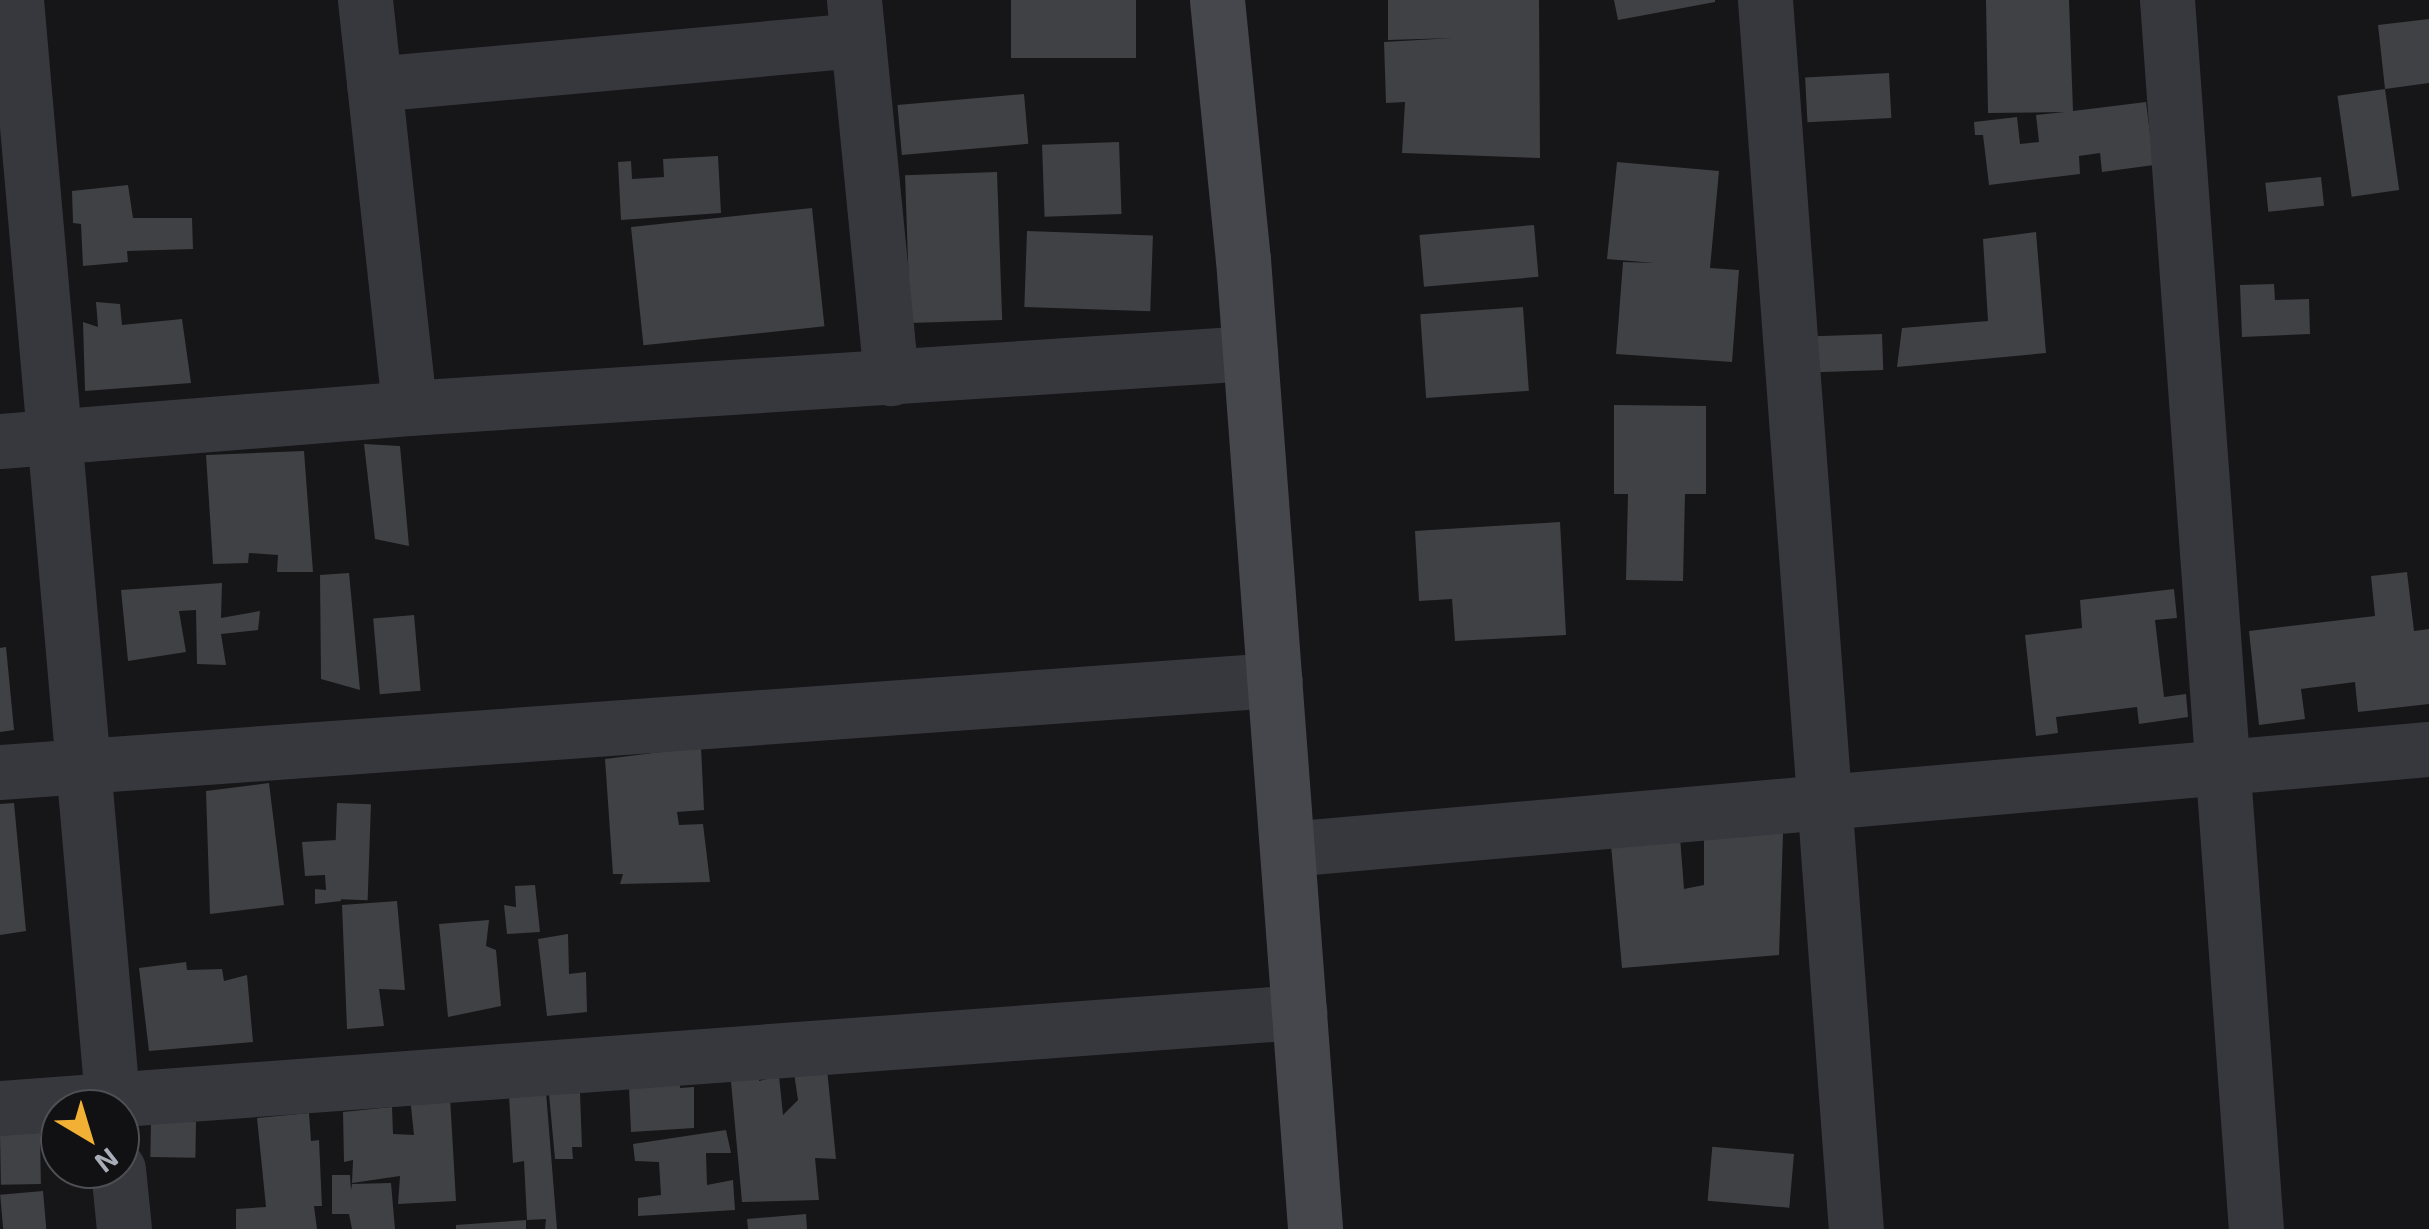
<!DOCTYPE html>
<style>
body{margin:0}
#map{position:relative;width:2429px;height:1229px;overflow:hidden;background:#161618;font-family:"Exo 2",sans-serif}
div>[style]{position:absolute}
.building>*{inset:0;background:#404145;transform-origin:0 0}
.street>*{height:55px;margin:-27.5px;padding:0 27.5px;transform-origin:27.5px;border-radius:27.5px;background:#37383d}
.secondary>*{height:55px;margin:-27.5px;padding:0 27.5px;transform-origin:27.5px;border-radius:27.5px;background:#45474d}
span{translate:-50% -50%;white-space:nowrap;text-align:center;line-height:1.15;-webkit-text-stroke:8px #111113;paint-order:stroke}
.north{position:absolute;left:40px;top:1089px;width:100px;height:100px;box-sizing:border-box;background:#111113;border:2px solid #4d4f55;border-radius:50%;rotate:142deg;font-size:28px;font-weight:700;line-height:40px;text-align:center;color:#a8adb8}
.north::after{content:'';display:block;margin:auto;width:35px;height:45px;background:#f2b134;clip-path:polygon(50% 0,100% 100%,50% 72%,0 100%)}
</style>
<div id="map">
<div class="building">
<i style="left:1011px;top:0;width:125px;height:58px"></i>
<i style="clip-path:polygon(1388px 0,1539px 0,1540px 158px,1402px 153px,1405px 102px,1386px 103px,1384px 42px,1453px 38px,1388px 40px)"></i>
<i style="clip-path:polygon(1614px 0,1715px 0,1715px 2px,1618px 20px)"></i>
<i style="clip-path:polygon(1986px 0,2069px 0,2073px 111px,2146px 102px,2154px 165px,2102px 172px,2100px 153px,2079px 156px,2080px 174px,1989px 185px,1983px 135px,1975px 135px,1974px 122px,2017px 117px,2020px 144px,2039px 142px,2036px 115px,2065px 112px,1988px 113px)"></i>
<i style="clip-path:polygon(2429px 19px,2429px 83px,2385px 89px,2378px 25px)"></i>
<i style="left:1889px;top:73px;width:45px;height:84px;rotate:87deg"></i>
<i style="left:2385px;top:89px;width:102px;height:48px;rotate:82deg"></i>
<i style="left:1024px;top:94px;width:50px;height:127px;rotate:85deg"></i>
<i style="left:1119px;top:142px;width:72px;height:77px;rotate:88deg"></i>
<i style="clip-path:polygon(718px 156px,721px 213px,621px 220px,618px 162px,631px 161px,632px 179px,664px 177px,663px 159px)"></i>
<i style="clip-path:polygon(1617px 162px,1719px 171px,1710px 268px,1739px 270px,1732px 362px,1616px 354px,1623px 262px,1655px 263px,1607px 259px)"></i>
<i style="left:997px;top:172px;width:148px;height:92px;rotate:88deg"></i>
<i style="left:2321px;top:177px;width:29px;height:56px;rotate:84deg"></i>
<i style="clip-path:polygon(128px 185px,133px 218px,192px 218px,193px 249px,127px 251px,128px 262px,83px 266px,81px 224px,73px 223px,72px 191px)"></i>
<i style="left:812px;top:208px;width:119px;height:182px;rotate:84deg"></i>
<i style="left:1534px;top:225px;width:52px;height:115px;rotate:85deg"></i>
<i style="left:1027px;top:231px;width:126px;height:76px;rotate:2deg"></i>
<i style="clip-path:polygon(2036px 232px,2046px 353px,1897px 367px,1902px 328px,1988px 321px,1983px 239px)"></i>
<i style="clip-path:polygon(2274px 284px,2275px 300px,2309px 299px,2310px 334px,2242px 337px,2240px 285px)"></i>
<i style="clip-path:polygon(96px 302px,120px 304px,122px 325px,182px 319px,191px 383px,85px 391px,83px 322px,98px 327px)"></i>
<i style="left:1523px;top:307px;width:84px;height:103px;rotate:86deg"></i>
<i style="left:1882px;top:334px;width:36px;height:68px;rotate:88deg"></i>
<i style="clip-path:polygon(1614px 405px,1706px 406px,1706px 494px,1685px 494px,1683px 581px,1626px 580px,1628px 494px,1614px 494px)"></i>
<i style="clip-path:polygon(364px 444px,400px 446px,409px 546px,375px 539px)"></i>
<i style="clip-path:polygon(304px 451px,313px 572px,277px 572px,278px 555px,249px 553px,248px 563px,213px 564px,206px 455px)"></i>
<i style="clip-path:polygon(1560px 522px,1566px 635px,1455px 641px,1452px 599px,1419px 601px,1415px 531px)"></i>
<i style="clip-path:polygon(2407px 572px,2414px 631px,2429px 629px,2429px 704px,2358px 712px,2355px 682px,2301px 689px,2305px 719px,2259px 725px,2249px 631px,2375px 616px,2371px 576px)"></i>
<i style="clip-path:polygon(349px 573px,360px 690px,321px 679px,320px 575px)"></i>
<i style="clip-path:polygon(222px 583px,221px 618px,260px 611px,258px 630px,221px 634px,226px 665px,197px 664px,196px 610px,179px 611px,186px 652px,128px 661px,121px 590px)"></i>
<i style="clip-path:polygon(2174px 589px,2177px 618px,2155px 620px,2164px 697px,2186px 694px,2188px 717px,2139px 724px,2137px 707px,2056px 717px,2058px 733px,2036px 736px,2025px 635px,2082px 628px,2080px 600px)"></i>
<i style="left:414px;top:615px;width:76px;height:41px;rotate:85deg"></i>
<i style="clip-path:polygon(6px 647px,14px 730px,0 732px,0 648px)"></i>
<i style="clip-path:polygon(701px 747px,704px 810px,677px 812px,679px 825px,703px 824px,710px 882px,620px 884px,623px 874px,613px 874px,605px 759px)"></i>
<i style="clip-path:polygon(269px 783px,284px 905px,210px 914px,206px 791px)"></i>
<i style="clip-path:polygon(14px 803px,26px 931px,0 935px,0 804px)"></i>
<i style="left:337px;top:803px;width:34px;height:96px;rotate:2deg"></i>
<i style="clip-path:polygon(1704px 833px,1783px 834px,1779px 955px,1622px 968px,1611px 845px,1680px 837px,1684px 889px,1704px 885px)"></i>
<i style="clip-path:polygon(337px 840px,341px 901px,315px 904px,315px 889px,326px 890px,325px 875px,305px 876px,302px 842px)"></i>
<i style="clip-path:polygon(535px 885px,540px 932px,507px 934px,504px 905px,516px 907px,515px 886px)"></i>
<i style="clip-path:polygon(397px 901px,405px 990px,379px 989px,384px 1026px,347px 1029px,342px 905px)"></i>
<i style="clip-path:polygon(489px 920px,486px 946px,496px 950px,501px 1006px,448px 1017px,439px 924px)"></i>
<i style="clip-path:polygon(568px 934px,569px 974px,586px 972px,587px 1012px,547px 1016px,538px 939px)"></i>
<i style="clip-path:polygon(186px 962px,187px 970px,222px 969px,224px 981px,247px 975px,253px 1042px,149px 1051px,139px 968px)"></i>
<i style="clip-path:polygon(793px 1066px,827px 1069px,836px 1159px,815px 1158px,819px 1200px,742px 1202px,730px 1071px,759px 1069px,759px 1081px,779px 1076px,783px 1115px,798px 1100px)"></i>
<i style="clip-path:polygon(680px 1081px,680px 1088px,694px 1087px,694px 1128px,631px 1132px,629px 1087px)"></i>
<i style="clip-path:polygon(546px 1092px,557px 1229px,545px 1229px,546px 1219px,527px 1220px,524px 1161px,513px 1163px,509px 1096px)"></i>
<i style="clip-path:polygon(580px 1093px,582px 1147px,572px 1147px,573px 1159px,555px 1159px,549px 1094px)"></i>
<i style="clip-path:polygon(410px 1097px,450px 1097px,456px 1201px,398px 1204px,400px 1176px,352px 1183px,353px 1160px,344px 1162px,343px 1112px,392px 1107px,393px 1134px,414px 1135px)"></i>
<i style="clip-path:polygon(309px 1113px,311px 1141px,319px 1140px,322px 1206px,314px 1206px,317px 1229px,236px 1229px,236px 1209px,266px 1207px,257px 1118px)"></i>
<i style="left:151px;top:1121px;width:45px;height:36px;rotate:1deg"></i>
<i style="clip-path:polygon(726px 1130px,731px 1153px,706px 1153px,707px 1185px,733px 1180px,735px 1210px,638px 1216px,638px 1198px,661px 1195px,659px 1162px,635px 1161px,633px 1144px)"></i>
<i style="left:40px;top:1133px;width:51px;height:40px;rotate:89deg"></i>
<i style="left:1794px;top:1154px;width:54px;height:82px;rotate:95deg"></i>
<i style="clip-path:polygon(332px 1175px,350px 1175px,351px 1190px,352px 1184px,391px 1183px,395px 1229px,352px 1229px,349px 1214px,332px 1214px)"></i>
<i style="left:43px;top:1191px;width:38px;height:43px;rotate:85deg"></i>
<i style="clip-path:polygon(806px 1214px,807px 1229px,748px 1229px,747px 1219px)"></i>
<i style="clip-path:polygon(526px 1220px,526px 1229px,456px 1229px,456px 1225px)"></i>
</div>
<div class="street">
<i style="left:16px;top:0;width:1113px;rotate:85deg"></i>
<i style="left:365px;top:0;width:410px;rotate:83.8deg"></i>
<i style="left:854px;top:0;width:380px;rotate:84.4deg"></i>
<i style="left:1765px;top:0;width:1232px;rotate:85.77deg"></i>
<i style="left:2167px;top:0;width:1232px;rotate:85.86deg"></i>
<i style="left:374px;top:84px;width:486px;rotate:-5.2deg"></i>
<i style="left:0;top:441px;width:410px;rotate:-4.6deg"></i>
<i style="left:409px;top:408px;width:843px;rotate:-3.74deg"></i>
<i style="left:0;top:772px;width:1278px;rotate:-4.13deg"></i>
<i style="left:1288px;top:849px;width:1145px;rotate:-5.01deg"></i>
<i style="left:0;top:1108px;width:1303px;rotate:-4.23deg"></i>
<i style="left:118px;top:1169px;width:60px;rotate:84.3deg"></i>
</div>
<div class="secondary">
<i style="left:1217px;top:0;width:260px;rotate:84.3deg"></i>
<i style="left:1243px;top:259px;width:973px;rotate:85.75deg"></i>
</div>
<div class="north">N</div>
</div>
